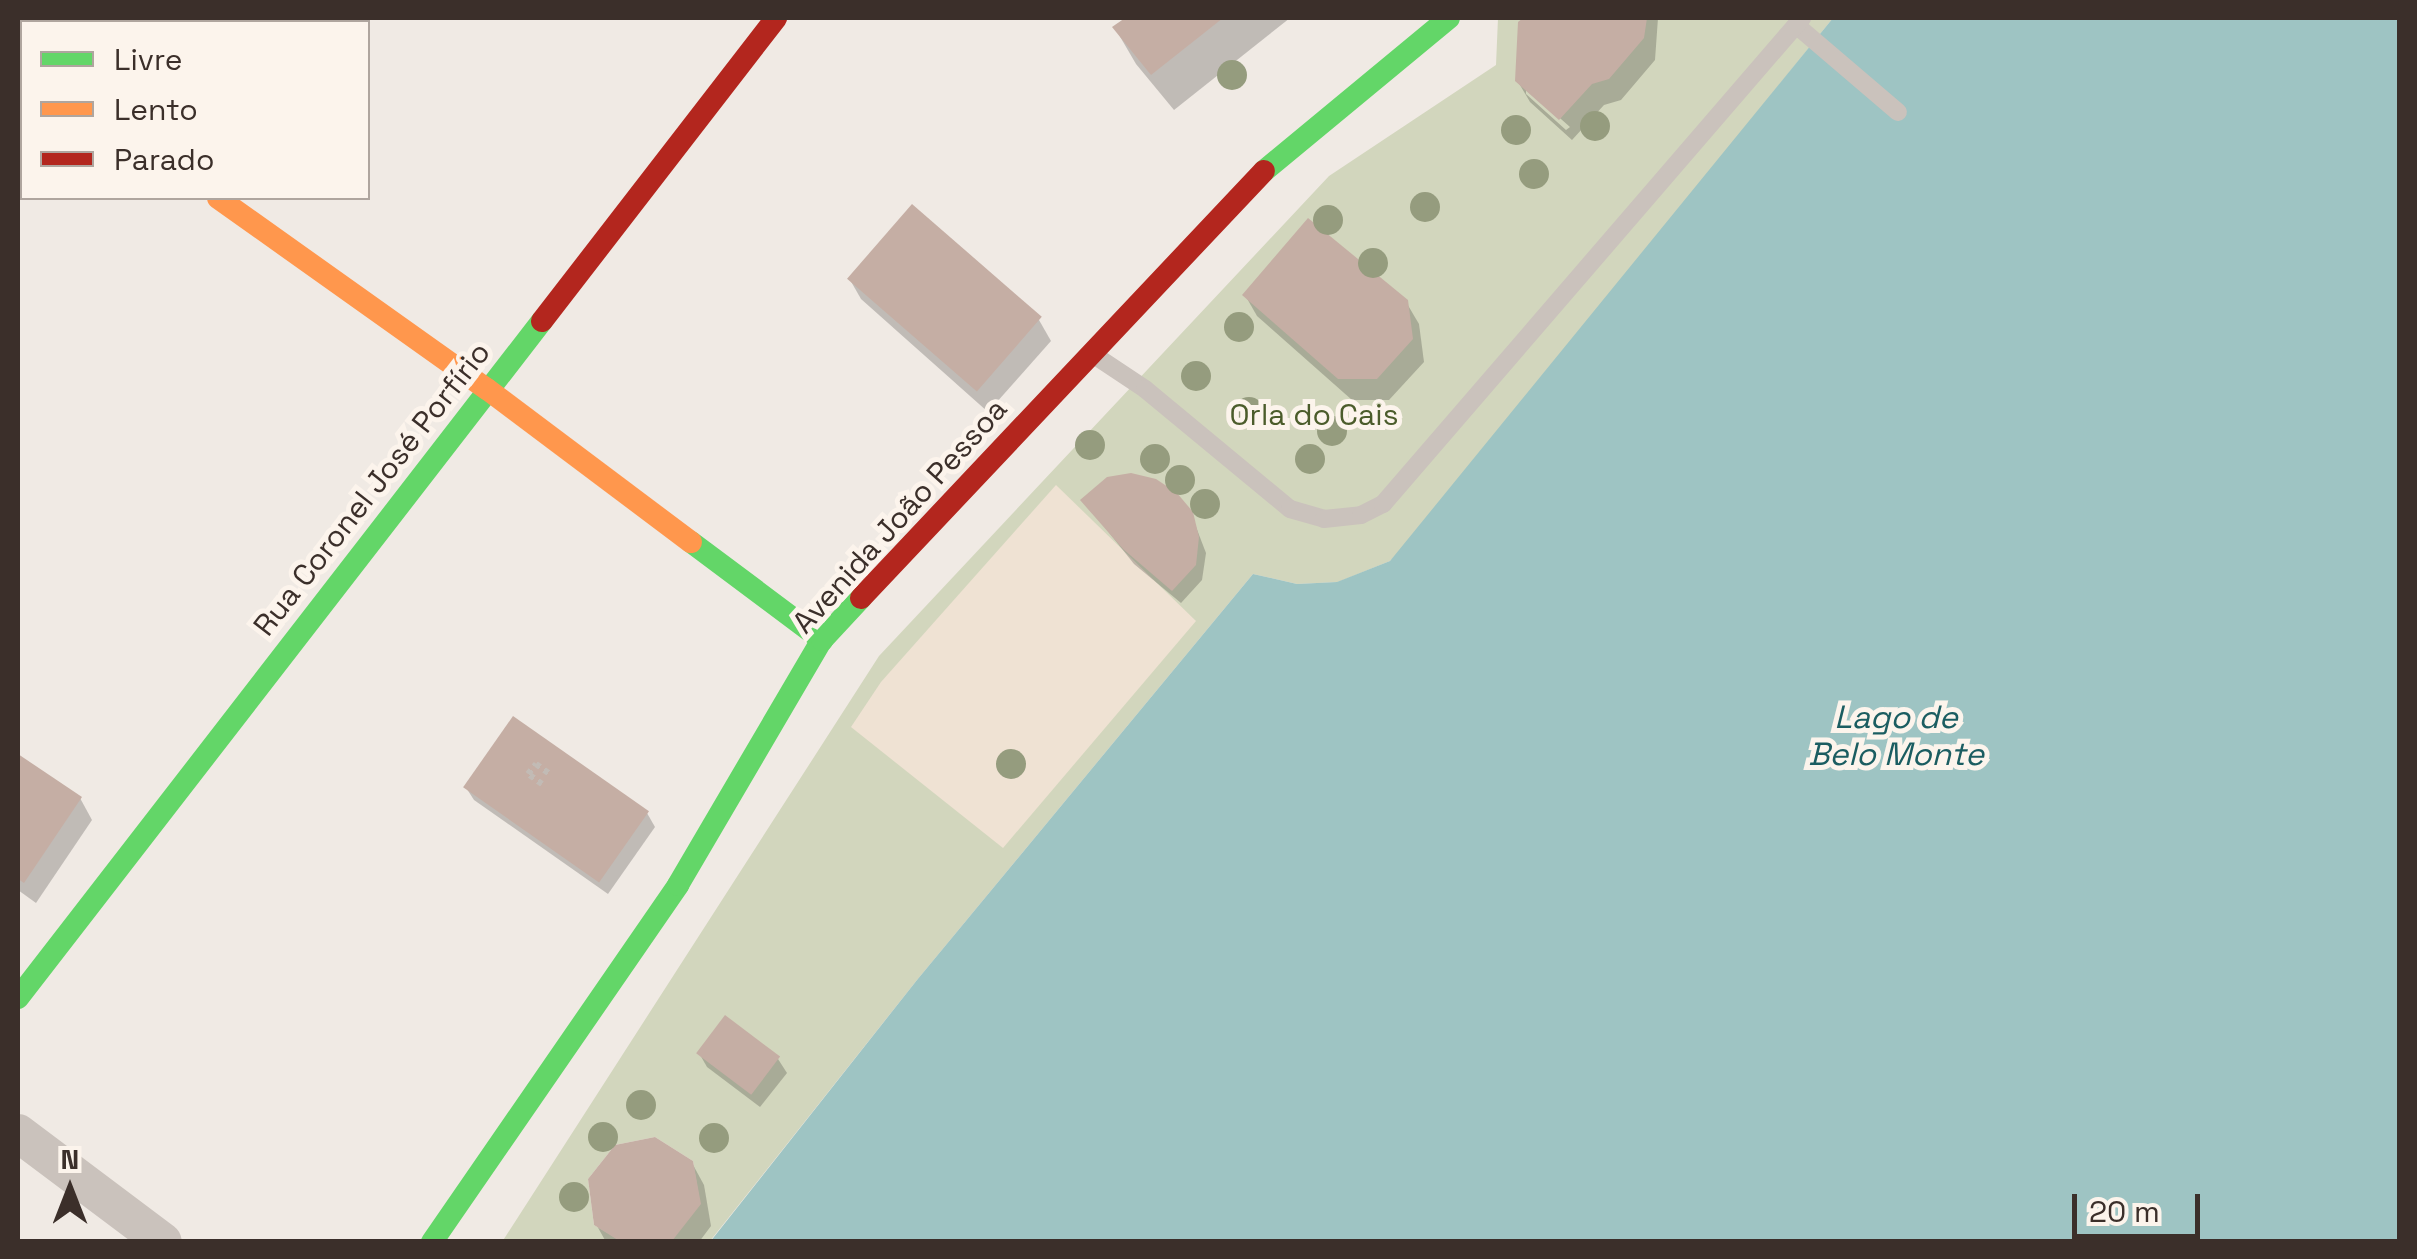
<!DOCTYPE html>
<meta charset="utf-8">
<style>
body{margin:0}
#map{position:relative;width:2417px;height:1259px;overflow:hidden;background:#f0eae4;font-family:"Space Grotesk",sans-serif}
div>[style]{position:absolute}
.green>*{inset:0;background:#d2d6bd}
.plaza>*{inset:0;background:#efe2d3}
.water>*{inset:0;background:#9ec4c3}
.shadow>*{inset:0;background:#0003}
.building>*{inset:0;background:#c5aea4;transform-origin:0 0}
.path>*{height:6px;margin-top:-3px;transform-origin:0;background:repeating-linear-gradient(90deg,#c2bbb5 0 5px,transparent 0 10px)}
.lane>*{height:18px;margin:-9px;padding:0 9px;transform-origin:9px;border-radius:9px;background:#cac2bc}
.street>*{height:38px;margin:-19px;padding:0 19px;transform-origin:19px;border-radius:19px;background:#cac2bc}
.fast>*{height:22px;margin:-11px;padding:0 11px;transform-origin:11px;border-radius:11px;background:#63d668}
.slow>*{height:22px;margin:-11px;padding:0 11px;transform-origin:11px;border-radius:11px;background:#ff974d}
.jam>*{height:22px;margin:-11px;padding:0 11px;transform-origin:11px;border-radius:11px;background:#b3261e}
.trees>*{width:30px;height:30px;margin:-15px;border-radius:50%;background:#959c7e}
span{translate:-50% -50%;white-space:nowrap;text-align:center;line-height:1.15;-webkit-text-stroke:10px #fcf4ec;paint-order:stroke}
.park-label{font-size:30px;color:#4b5c2b}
.street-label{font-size:30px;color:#3b2f2a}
.water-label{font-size:32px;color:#1b5d61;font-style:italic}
.frame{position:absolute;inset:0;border:20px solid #3b2f2a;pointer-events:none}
.legend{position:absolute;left:20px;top:20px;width:350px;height:180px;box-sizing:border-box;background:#fcf4ec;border:2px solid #afa59e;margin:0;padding:12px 18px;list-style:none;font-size:30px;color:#3b2f2a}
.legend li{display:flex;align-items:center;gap:20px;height:50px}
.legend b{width:50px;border:2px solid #afa59e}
.north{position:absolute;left:20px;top:1139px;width:100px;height:100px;-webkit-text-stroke:8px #fcf4ec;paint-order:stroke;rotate:0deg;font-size:28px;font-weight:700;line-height:40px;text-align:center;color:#3b2f2a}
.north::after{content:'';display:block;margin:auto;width:35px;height:45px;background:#3b2f2a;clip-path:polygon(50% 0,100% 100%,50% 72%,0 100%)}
.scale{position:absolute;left:2072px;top:1194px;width:128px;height:45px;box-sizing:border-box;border:5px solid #3b2f2a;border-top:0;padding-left:12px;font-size:30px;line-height:35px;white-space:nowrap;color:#3b2f2a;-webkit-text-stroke:8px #fcf4ec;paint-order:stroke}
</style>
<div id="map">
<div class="green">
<i style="clip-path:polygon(1498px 18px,1833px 18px,1414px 537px,1390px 561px,1338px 582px,1297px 584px,1253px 574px,917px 980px,710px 1241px,669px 1241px,700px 1203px,693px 1161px,655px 1137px,615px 1145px,588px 1179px,594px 1225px,621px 1241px,502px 1242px,879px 656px,1329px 176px,1496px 65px)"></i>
</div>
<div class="plaza">
<i style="clip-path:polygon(1056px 485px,1196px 621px,1003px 848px,851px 727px,881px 682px)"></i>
</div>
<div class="water">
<i style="clip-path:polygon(1833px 18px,2399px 18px,2399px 1241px,710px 1242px,917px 980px,1253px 574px,1297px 584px,1337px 582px,1390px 561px)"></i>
</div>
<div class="shadow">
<i style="clip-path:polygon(1129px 18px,1290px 18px,1174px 110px,1136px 64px,1115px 28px)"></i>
<i style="clip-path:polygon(evenodd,1527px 18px,1658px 18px,1655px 60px,1621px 100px,1604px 105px,1572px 140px,1530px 102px,1517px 80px,1521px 24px,1527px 18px,1526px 88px,1570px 127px,1566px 130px,1526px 94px,1526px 88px)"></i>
<i style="clip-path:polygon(849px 278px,1039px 320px,1051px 341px,988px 412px,861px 299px)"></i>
<i style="clip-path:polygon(1245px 295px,1406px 302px,1419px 324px,1424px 362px,1389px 400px,1352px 400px,1257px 316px)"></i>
<i style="clip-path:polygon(1084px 501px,1191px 514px,1206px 553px,1202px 580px,1181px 603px,1134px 564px)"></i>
<i style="clip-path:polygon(18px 757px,80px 798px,92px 820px,36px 903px,18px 890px)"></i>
<i style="clip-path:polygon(465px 786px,647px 813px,655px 827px,608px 894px,474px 800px)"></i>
<i style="clip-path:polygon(725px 1019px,778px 1059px,787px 1073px,760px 1107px,707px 1067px,699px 1053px)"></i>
<i style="clip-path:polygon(692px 1163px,704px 1185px,711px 1226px,699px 1242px,606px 1242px,596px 1224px)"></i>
</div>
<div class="building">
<i style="clip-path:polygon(1125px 18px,1223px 18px,1151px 75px,1112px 27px)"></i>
<i style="clip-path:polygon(1523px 18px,1647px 18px,1644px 38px,1609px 79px,1592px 84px,1559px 120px,1515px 81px,1518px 22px)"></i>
<i style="left:912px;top:204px;width:172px;height:99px;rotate:41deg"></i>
<i style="clip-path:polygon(1308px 218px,1408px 300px,1413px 339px,1377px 379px,1338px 379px,1242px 295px)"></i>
<i style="clip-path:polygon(1131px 473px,1156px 479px,1177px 493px,1193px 512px,1199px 537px,1196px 565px,1172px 591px,1123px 549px,1080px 500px,1107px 477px)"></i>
<i style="left:513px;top:716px;width:166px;height:87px;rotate:35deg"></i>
<i style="clip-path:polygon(18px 754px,82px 797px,24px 883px,18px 879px)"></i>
<i style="left:725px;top:1015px;width:69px;height:48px;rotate:37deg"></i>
<i style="clip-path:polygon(655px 1137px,693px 1161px,701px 1204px,672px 1241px,621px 1242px,594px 1225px,588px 1179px,615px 1145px)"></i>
</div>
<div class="path">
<i style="left:542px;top:784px;width:17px;rotate:-144deg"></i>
<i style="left:528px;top:774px;width:13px;rotate:-51deg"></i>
<i style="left:536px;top:764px;width:17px;rotate:36deg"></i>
</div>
<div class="lane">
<i style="left:1796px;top:25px;width:134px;rotate:40.5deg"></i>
<i style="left:1094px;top:355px;width:61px;rotate:33.7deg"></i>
<i style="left:1145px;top:389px;width:188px;rotate:39.6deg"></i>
<i style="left:1290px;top:509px;width:35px;rotate:16deg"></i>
<i style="left:1324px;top:519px;width:37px;rotate:-6deg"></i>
<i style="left:1361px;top:515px;width:25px;rotate:-27deg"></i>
<i style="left:1383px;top:504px;width:642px;rotate:-49.23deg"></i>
</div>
<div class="street">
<i style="left:18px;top:55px;width:6px;rotate:45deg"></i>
<i style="left:18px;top:1133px;width:181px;rotate:36.9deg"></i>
</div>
<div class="fast">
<i style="left:1264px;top:171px;width:240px;rotate:-39.6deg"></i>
<i style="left:691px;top:542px;width:164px;rotate:36.8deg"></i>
<i style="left:18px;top:998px;width:856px;rotate:-52.26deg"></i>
<i style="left:432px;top:1242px;width:434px;rotate:-55.4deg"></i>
<i style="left:678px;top:885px;width:284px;rotate:-59.6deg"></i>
<i style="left:822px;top:640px;width:57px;rotate:-47.1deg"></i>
</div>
<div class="slow">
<i style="left:218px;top:198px;width:330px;rotate:35.4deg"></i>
<i style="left:487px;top:389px;width:255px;rotate:36.9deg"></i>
</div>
<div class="jam">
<i style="left:542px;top:321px;width:383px;rotate:-52.3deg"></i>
<i style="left:861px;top:598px;width:587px;rotate:-46.66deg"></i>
</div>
<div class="trees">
<i style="left:1232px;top:75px"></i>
<i style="left:1595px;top:126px"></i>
<i style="left:1516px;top:130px"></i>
<i style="left:1534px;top:174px"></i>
<i style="left:1425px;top:207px"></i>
<i style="left:1328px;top:220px"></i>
<i style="left:1373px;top:263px"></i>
<i style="left:1239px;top:327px"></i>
<i style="left:1196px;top:376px"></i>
<i style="left:1249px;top:412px"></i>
<i style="left:1332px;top:431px"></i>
<i style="left:1090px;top:445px"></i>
<i style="left:1155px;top:459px"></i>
<i style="left:1310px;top:459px"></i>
<i style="left:1180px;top:480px"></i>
<i style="left:1205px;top:504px"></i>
<i style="left:1011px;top:764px"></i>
<i style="left:641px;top:1105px"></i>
<i style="left:603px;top:1137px"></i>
<i style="left:714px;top:1138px"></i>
<i style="left:574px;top:1197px"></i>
</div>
<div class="park-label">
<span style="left:1314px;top:415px">Orla do Cais</span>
</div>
<div class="street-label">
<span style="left:372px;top:489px;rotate:-52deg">Rua Coronel José Porfírio</span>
<span style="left:900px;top:516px;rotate:-48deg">Avenida João Pessoa</span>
</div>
<div class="water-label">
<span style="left:1896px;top:736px">Lago de<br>Belo Monte</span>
</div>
<div class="frame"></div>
<ul class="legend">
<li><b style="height:12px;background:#63d668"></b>Livre</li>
<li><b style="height:12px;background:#ff974d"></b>Lento</li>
<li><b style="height:12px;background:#b3261e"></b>Parado</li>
</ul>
<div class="north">N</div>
<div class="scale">20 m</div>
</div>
